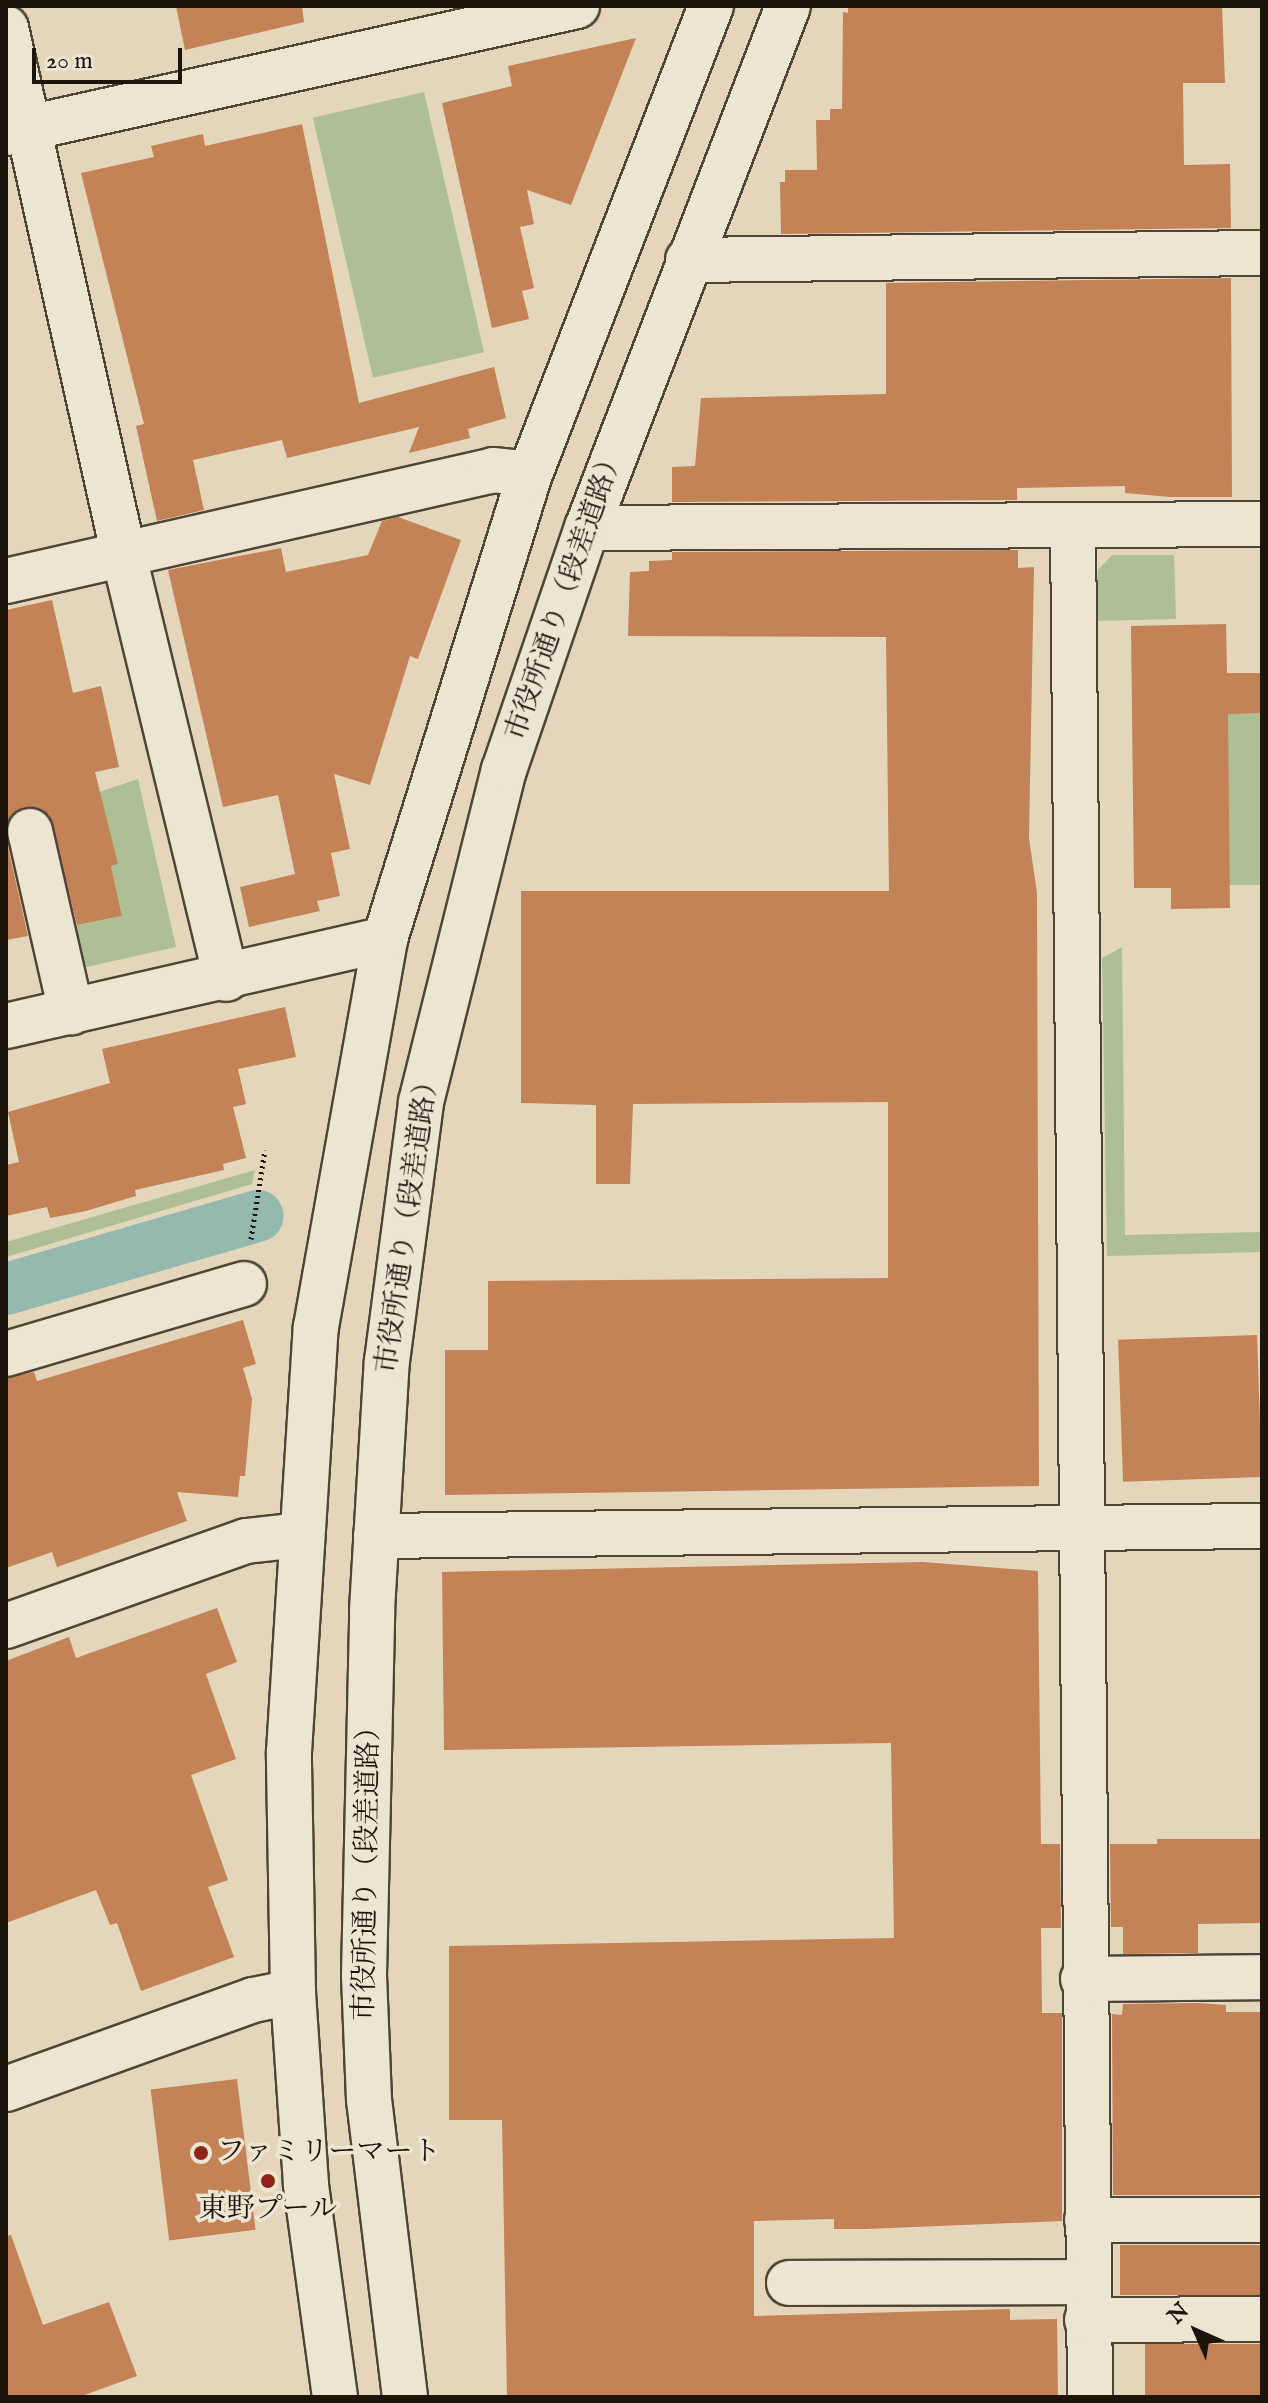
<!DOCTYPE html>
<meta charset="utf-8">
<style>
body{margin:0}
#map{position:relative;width:1268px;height:2403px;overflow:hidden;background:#e3d6ba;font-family:"IM FELL English","Noto Serif JP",serif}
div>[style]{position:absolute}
.green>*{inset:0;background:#aebf95;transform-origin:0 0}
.canal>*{height:52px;margin:-26px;padding:0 26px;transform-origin:26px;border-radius:26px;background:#95b9af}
.building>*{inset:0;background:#c48257;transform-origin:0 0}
.path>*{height:5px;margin-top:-2.5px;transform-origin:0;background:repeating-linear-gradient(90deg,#1d150c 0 2px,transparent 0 6px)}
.roads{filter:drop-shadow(2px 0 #4e4538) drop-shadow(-2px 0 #4e4538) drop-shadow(0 2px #4e4538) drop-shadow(0 -2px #4e4538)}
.minor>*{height:44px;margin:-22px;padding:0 22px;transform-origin:22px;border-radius:22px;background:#ede4d2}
.dots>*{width:22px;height:22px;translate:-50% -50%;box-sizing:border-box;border:4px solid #ede4d2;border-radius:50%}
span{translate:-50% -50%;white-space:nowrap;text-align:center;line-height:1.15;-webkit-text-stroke:7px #ede4d2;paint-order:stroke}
.street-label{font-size:28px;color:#1d150c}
.poi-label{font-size:28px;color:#1d150c}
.left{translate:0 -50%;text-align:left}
.frame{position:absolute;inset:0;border:8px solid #1d150c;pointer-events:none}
.north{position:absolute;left:1156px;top:2291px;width:80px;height:80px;-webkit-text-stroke:6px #ede4d2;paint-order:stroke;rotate:315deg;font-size:22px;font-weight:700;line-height:32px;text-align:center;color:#1d150c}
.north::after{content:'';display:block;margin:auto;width:28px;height:36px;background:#1d150c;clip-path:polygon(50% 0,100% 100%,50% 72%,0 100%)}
.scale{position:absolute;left:32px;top:48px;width:150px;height:36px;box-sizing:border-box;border:4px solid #1d150c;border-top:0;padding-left:10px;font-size:24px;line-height:28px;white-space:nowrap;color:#1d150c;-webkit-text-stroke:6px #ede4d2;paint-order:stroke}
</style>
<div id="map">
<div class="green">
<i style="left:424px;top:92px;width:267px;height:114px;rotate:77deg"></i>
<i style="clip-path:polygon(1112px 555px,1174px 555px,1176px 619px,1095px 621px,1098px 570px)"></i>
<i style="left:1262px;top:713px;width:172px;height:34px;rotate:90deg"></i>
<i style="clip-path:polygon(138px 779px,176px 947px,82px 968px,73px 926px,122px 916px,111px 866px,118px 864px,93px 794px)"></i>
<i style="clip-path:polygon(1122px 947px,1125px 1235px,1262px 1232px,1262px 1252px,1107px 1256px,1102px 958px)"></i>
<i style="clip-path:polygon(255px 1170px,252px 1184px,6px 1257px,6px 1242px)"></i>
</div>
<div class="canal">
<i style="left:6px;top:1289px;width:262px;rotate:-16.2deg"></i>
</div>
<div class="building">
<i style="clip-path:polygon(176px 6px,302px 6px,304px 22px,185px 50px)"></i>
<i style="clip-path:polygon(848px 6px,1222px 6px,1225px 83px,1183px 83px,1184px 165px,1230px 164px,1231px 228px,781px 234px,780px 182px,785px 182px,785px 170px,817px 170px,816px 120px,830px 120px,830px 109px,842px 109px,843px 12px,848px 13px)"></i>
<i style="clip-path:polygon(636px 38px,571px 205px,527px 190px,534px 224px,520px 227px,534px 288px,522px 291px,529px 319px,492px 328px,442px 103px,512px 86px,508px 66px)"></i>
<i style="clip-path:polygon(302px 124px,359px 403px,494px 367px,506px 418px,468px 429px,470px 438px,409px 453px,419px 427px,287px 458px,282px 440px,193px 460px,204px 510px,157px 521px,136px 426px,144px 424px,81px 173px,154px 157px,151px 146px,203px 134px,205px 146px)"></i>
<i style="clip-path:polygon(1231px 278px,1232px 497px,1170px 497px,1125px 493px,1125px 486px,1017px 488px,1017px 500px,672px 502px,672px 467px,695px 466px,701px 398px,886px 394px,886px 283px)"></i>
<i style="clip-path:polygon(398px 517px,461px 540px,418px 659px,410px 656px,370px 785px,334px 774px,350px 849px,331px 853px,340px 896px,317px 901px,320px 911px,249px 927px,240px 887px,295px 874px,278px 795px,223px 807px,168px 570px,281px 548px,286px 572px,368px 555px,382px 521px)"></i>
<i style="clip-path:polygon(1018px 550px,1018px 568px,1034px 567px,1029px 838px,1037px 893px,1039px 1486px,445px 1495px,445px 1350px,488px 1350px,488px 1281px,888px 1278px,888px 1102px,633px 1104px,630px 1184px,596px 1184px,596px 1105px,521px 1103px,521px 891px,889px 891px,886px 637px,628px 636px,630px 572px,649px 571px,649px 561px,672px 560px,672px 552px)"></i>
<i style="clip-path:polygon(52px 600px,73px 693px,101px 686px,119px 767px,95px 772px,118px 864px,111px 866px,122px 916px,77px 925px,49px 815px,24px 807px,6px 824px,6px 610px)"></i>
<i style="clip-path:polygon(1226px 624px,1227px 673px,1262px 673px,1262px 713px,1228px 714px,1230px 908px,1171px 909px,1171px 888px,1134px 888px,1131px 626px)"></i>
<i style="clip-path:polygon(6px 838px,28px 936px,6px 940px)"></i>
<i style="clip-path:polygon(285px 1007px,296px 1057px,238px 1069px,246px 1104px,233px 1107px,246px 1158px,223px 1164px,224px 1170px,135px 1190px,136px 1196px,86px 1211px,50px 1218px,47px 1207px,6px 1216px,6px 1165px,19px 1162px,8px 1112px,110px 1083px,102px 1049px)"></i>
<i style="clip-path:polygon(243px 1320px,256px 1364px,243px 1368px,252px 1399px,245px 1476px,240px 1476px,238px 1497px,177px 1492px,187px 1521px,57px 1567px,52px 1552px,6px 1568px,6px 1378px,34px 1372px,37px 1381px)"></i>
<i style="left:1257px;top:1335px;width:142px;height:139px;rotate:88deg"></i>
<i style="clip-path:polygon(923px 1562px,1038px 1571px,1041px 1844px,1060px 1844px,1061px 1928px,1041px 1928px,1042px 2013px,1062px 2013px,1062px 2221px,866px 2229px,834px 2229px,834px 2219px,754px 2221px,754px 2316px,1010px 2309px,1010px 2320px,1057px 2319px,1058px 2397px,507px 2397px,502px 2120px,449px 2120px,449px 1946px,894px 1938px,891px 1743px,444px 1750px,442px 1572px)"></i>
<i style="clip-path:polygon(217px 1608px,237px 1662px,206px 1674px,236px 1759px,191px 1775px,228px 1880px,208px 1887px,234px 1957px,141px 1991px,117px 1923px,110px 1925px,96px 1890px,6px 1923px,6px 1661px,69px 1637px,76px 1658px)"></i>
<i style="clip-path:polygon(1157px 1839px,1262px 1839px,1262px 1923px,1198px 1924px,1198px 1953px,1123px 1954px,1123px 1927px,1111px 1927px,1110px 1844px,1157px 1844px)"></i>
<i style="clip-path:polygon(1198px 2003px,1226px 2005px,1226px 2012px,1262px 2012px,1262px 2195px,1113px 2195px,1112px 2014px,1122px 2015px,1123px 2004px)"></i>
<i style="left:237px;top:2079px;width:152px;height:87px;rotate:83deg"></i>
<i style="clip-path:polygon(11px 2235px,43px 2325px,109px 2302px,137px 2376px,79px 2397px,6px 2397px,6px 2236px)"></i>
<i style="left:1120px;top:2245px;width:142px;height:50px"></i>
<i style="left:1262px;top:2344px;width:53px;height:117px;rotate:90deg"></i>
</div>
<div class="path">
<i style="left:251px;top:1239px;width:90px;rotate:-81.1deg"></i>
</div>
<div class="roads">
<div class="minor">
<i style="left:6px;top:28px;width:541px;rotate:77.4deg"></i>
<i style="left:124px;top:556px;width:435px;rotate:76.4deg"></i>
<i style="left:6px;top:133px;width:585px;rotate:-12.54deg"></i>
<i style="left:688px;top:260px;width:574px;rotate:-0.7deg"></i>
<i style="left:1073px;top:526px;width:1871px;rotate:89.48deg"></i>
<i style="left:587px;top:528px;width:675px;rotate:-0.34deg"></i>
<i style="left:6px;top:581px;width:499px;rotate:-12.8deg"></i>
<i style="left:493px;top:470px;width:37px;rotate:6deg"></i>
<i style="left:30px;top:831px;width:186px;rotate:77.2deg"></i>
<i style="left:6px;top:1026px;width:389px;rotate:-12.9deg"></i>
<i style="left:6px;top:1354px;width:248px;rotate:-16.4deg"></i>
<i style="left:376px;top:1536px;width:886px;rotate:-0.65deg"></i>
<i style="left:6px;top:1626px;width:255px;rotate:-19.5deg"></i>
<i style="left:246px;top:1541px;width:54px;rotate:-6.3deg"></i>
<i style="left:1083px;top:1979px;width:179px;rotate:-0.6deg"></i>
<i style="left:6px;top:2089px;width:263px;rotate:-19.8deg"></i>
<i style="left:253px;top:2000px;width:41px;rotate:-11.3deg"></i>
<i style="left:1087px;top:2220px;width:175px"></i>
<i style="left:789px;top:2283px;width:299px;rotate:-0.2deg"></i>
<i style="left:1087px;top:2320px;width:175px;rotate:-0.3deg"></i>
<i style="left:335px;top:2397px;width:215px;rotate:-97.8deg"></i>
<i style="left:306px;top:2184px;width:192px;rotate:-93.9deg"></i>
<i style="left:293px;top:1992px;width:240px;rotate:-91deg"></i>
<i style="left:289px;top:1752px;width:426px;rotate:-86.4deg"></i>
<i style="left:316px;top:1327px;width:394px;rotate:-79.9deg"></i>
<i style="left:385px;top:939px;width:487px;rotate:-72.7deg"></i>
<i style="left:530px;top:474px;width:502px;rotate:-68.86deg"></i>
<i style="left:405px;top:2397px;width:299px;rotate:-96.9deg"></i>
<i style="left:369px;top:2100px;width:125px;rotate:-92.3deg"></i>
<i style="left:364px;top:1975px;width:365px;rotate:-88.7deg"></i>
<i style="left:372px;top:1610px;width:249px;rotate:-86.6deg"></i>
<i style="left:387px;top:1361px;width:261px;rotate:-82.5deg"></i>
<i style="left:421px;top:1102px;width:342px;rotate:-76deg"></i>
<i style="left:504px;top:770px;width:256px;rotate:-71.1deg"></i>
<i style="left:587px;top:528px;width:559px;rotate:-68.94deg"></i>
</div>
</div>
<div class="dots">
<i style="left:201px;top:2153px;background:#8f2418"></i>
<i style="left:268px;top:2181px;background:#8f2418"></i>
</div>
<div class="street-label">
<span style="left:566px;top:594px;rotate:-71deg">市役所通り（段差道路）</span>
<span style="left:409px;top:1221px;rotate:-82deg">市役所通り（段差道路）</span>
<span style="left:368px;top:1867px;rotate:-89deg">市役所通り（段差道路）</span>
</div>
<div class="poi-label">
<span class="left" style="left:217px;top:2153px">ファミリーマート</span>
<span style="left:268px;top:2210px">東野プール</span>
</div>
<div class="frame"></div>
<div class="north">N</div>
<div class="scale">20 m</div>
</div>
